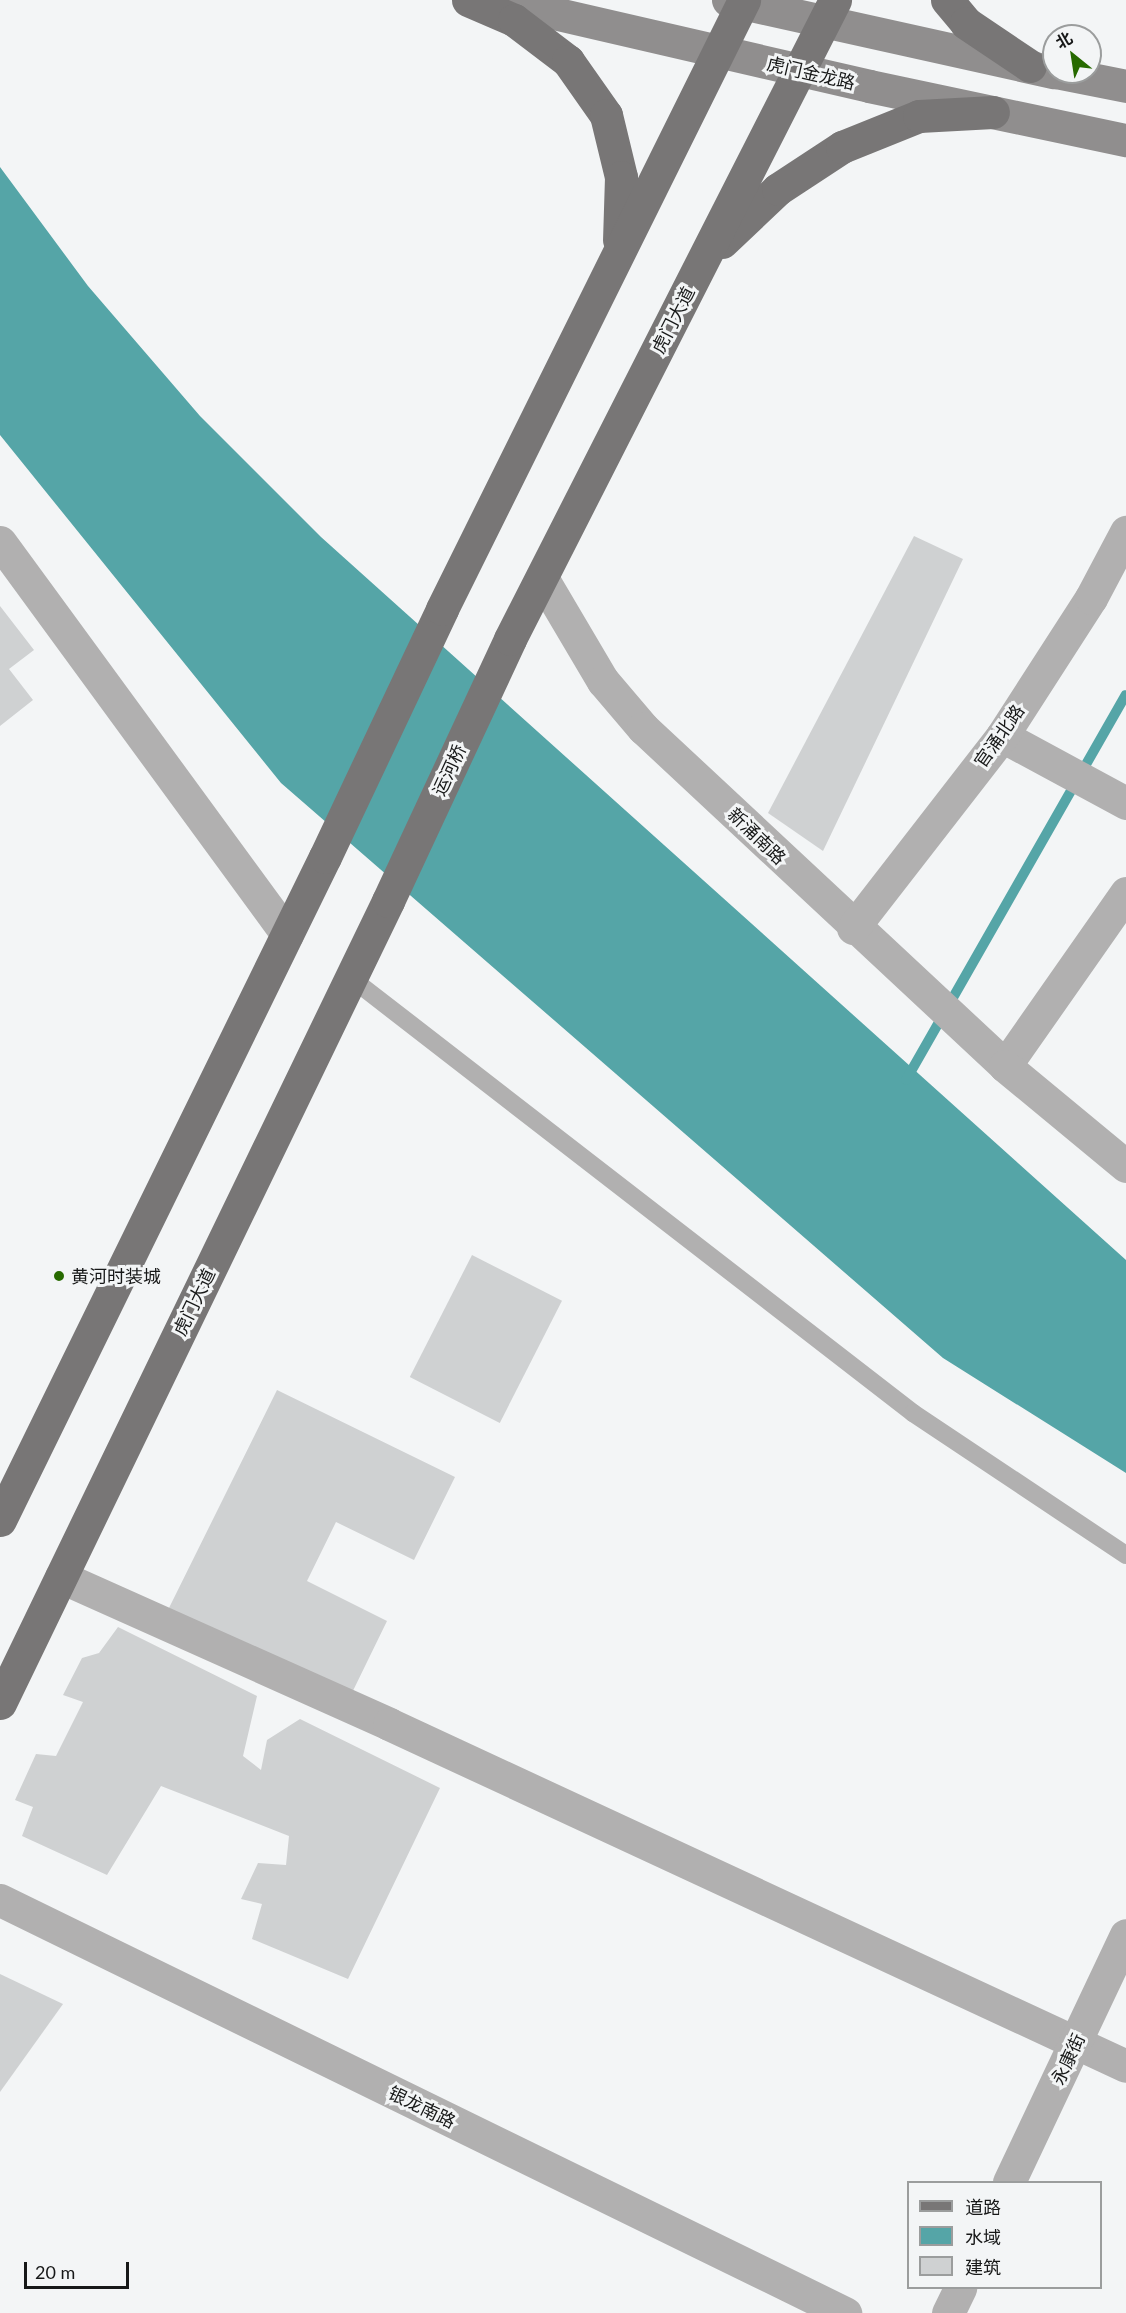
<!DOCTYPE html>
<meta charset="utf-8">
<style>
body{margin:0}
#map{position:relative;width:1126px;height:2313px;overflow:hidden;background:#f3f5f6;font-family:Lato,"Noto Sans SC",sans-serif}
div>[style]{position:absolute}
.water>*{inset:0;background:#55a5a7}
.stream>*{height:10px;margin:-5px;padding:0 5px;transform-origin:5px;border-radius:5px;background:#55a5a7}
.building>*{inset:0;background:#cfd1d2;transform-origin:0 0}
.service>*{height:18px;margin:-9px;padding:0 9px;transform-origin:9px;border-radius:9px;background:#b1b0b0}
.minor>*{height:33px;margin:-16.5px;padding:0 16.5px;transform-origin:16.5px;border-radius:16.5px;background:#b1b0b0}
.secondary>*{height:33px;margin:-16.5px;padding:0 16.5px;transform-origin:16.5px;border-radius:16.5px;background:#908e8e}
.primary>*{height:33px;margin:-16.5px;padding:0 16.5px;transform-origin:16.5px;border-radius:16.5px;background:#787676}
.dots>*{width:16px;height:16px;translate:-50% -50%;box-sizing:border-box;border:3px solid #f3f5f6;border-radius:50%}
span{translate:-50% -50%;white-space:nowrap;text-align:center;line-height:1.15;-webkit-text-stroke:6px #f3f5f6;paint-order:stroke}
.street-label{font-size:18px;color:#171818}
.poi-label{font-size:18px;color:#171818}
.left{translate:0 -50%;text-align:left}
.legend{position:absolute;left:907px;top:2181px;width:195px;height:108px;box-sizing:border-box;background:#f3f5f6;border:2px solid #9b9d9d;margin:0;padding:8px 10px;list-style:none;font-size:18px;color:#171818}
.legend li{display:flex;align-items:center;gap:12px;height:30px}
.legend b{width:30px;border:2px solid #9b9d9d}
.north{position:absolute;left:1042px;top:24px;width:60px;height:60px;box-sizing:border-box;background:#f3f5f6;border:2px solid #9b9d9d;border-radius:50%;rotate:330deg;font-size:16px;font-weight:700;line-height:24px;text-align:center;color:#171818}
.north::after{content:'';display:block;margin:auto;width:21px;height:27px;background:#276a00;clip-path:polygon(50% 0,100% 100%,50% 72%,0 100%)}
.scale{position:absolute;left:24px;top:2262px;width:105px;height:27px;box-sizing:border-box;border:3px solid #171818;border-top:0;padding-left:8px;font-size:18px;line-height:21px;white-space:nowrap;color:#171818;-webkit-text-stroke:4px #f3f5f6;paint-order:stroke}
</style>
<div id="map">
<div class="water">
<i style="clip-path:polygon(0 167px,88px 286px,200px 416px,321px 537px,1126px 1260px,1126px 1473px,943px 1358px,281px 783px,0 435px)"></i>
</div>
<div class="stream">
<i style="left:906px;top:1080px;width:443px;rotate:-60.3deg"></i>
</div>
<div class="building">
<i style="clip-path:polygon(914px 536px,963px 559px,823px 851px,768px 813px)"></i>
<i style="clip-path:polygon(0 606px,34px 650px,9px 669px,33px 700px,0 726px)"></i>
<i style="left:472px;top:1255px;width:101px;height:137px;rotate:27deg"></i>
<i style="clip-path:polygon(277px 1390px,455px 1477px,414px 1560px,336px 1522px,307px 1581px,387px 1621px,348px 1701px,167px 1612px)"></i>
<i style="clip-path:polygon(118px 1627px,257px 1696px,243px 1756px,261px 1770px,267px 1740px,300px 1719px,440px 1788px,348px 1979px,252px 1939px,262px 1904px,241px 1899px,258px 1863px,286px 1865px,289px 1836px,161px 1786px,107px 1875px,22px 1836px,33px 1807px,15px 1800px,36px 1754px,56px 1756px,83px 1702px,63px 1695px,82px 1658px,99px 1653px)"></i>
<i style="clip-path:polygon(0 1974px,63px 2004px,0 2092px)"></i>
</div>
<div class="service">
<i style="left:351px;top:978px;width:711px;rotate:37.74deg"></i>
<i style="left:913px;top:1413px;width:256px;rotate:33.7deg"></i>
</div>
<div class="minor">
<i style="left:0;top:542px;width:486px;rotate:53.8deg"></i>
<i style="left:542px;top:578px;width:120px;rotate:59.4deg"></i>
<i style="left:603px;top:681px;width:62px;rotate:49.6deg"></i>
<i style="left:643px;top:728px;width:495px;rotate:43deg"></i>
<i style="left:1002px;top:736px;width:141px;rotate:28.4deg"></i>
<i style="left:1126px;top:893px;width:211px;rotate:125deg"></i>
<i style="left:1005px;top:1066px;width:157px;rotate:39.6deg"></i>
<i style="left:853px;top:928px;width:243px;rotate:-52.2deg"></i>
<i style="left:1002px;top:736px;width:164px;rotate:-57.2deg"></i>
<i style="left:1091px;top:598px;width:75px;rotate:-62.1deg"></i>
<i style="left:61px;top:1577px;width:359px;rotate:24.1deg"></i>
<i style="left:389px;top:1724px;width:812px;rotate:24.89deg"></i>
<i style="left:0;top:1900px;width:941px;rotate:26.05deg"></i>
<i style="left:1009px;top:2182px;width:273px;rotate:-64.7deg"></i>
<i style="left:948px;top:2313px;width:28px;rotate:-64deg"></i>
</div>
<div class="secondary">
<i style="left:497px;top:0;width:382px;rotate:13deg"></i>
<i style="left:869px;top:86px;width:263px;rotate:11.9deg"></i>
<i style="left:728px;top:0;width:334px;rotate:12.5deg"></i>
<i style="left:1056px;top:72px;width:71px;rotate:11.3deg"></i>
</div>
<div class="primary">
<i style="left:468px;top:0;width:50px;rotate:23.5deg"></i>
<i style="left:514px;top:20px;width:68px;rotate:37.2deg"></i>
<i style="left:568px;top:61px;width:66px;rotate:54.9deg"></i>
<i style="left:606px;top:115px;width:64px;rotate:76.4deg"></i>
<i style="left:621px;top:177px;width:63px;rotate:91.8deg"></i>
<i style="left:947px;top:0;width:30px;rotate:50deg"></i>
<i style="left:966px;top:23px;width:77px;rotate:33.9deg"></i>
<i style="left:722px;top:242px;width:77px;rotate:-43.4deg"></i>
<i style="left:778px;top:189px;width:77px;rotate:-33.3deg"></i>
<i style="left:842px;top:147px;width:83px;rotate:-21.9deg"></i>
<i style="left:919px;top:116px;width:74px;rotate:-3.1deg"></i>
<i style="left:0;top:1520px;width:738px;rotate:-63.89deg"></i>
<i style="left:325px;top:857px;width:274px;rotate:-64.7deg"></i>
<i style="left:442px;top:609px;width:680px;rotate:-63.62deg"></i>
<i style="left:0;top:1703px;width:891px;rotate:-64.18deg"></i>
<i style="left:388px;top:901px;width:289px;rotate:-65deg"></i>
<i style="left:510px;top:639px;width:717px;rotate:-63.04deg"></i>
</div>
<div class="dots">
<i style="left:59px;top:1276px;background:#276a00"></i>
</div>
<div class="street-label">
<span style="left:811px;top:73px;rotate:13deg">虎门金龙路</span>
<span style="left:673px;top:320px;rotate:-63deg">虎门大道</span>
<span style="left:999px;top:736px;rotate:-55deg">官涌北路</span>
<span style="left:449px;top:770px;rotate:-65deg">运河桥</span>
<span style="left:757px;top:836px;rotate:44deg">新涌南路</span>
<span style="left:194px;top:1302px;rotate:-64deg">虎门大道</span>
<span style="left:1068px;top:2059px;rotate:-65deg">永康街</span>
<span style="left:422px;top:2107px;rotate:26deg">银龙南路</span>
</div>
<div class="poi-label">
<span class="left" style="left:71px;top:1276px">黄河时装城</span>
</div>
<ul class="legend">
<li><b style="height:8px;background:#787676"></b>道路</li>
<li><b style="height:16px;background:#55a5a7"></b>水域</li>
<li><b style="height:16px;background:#cfd1d2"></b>建筑</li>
</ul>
<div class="north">北</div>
<div class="scale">20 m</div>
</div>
